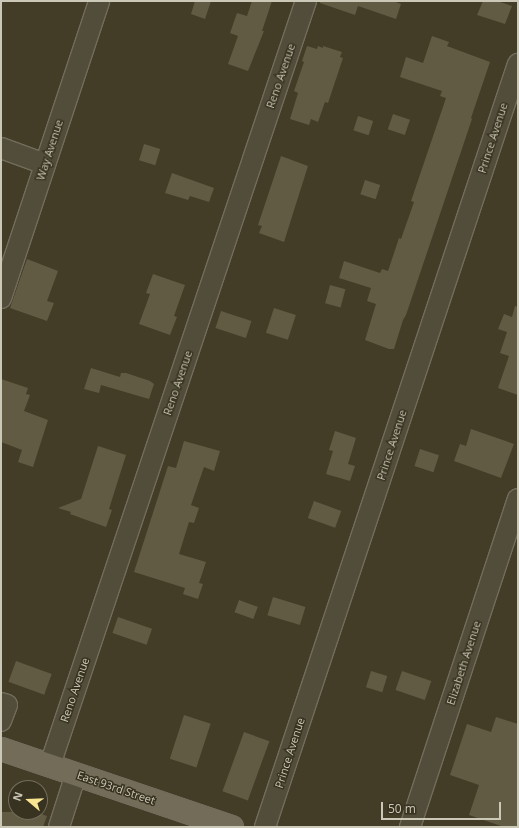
<!DOCTYPE html>
<style>
body{margin:0}
#map{position:relative;width:519px;height:828px;overflow:hidden;background:#433c27;font-family:"Open Sans",sans-serif}
div>[style]{position:absolute}
.building>*{inset:0;background:#615b43;transform-origin:0 0}
.roads{filter:drop-shadow(1px 0 #726d5c) drop-shadow(-1px 0 #726d5c) drop-shadow(0 1px #726d5c) drop-shadow(0 -1px #726d5c)}
.minor>*{height:20px;margin:-10px;padding:0 10px;transform-origin:10px;border-radius:10px;background:#524d3b}
.major>*{height:22px;margin:-11px;padding:0 11px;transform-origin:11px;border-radius:11px;background:#726c59}
span{translate:-50% -50%;white-space:nowrap;text-align:center;line-height:1.15;-webkit-text-stroke:3px #383220;paint-order:stroke}
.street-label{font-size:11px;color:#ccc8b8}
.frame{position:absolute;inset:0;border:2px solid #ccc8b8;pointer-events:none}
.north{position:absolute;left:8px;top:780px;width:40px;height:40px;box-sizing:border-box;background:#383220;border:1px solid #736e5d;border-radius:50%;rotate:289deg;font-size:11px;font-weight:700;line-height:16px;text-align:center;color:#ccc8b8}
.north::after{content:'';display:block;margin:auto;width:14px;height:18px;background:#f8e491;clip-path:polygon(50% 0,100% 100%,50% 72%,0 100%)}
.scale{position:absolute;left:381px;top:802px;width:120px;height:18px;box-sizing:border-box;border:2px solid #ccc8b8;border-top:0;padding-left:5px;font-size:12px;line-height:14px;white-space:nowrap;color:#ccc8b8;-webkit-text-stroke:3px #383220;paint-order:stroke}
</style>
<div id="map">
<div class="building">
<i style="clip-path:polygon(195px 1px,211px 1px,205px 19px,191px 14px)"></i>
<i style="clip-path:polygon(252px 1px,272px 1px,262px 31px,264px 31px,248px 71px,228px 64px,238px 36px,230px 33px,237px 13px,247px 16px)"></i>
<i style="clip-path:polygon(320px 1px,393px 1px,401px 4px,396px 19px,358px 6px,355px 15px,320px 3px)"></i>
<i style="clip-path:polygon(483px 1px,497px 1px,512px 6px,505px 24px,477px 15px)"></i>
<i style="clip-path:polygon(432px 36px,449px 42px,447px 46px,490px 62px,471px 118px,472px 119px,406px 315px,403px 320px,394px 349px,389px 349px,365px 340px,376px 304px,367px 301px,371px 288px,339px 278px,344px 261px,380px 273px,382px 269px,388px 271px,399px 238px,401px 239px,414px 202px,411px 201px,446px 98px,440px 96px,442px 91px,400px 77px,406px 57px,423px 63px)"></i>
<i style="clip-path:polygon(307px 46px,317px 49px,318px 46px,323px 48px,323px 46px,342px 52px,340px 57px,343px 58px,328px 103px,325px 102px,318px 122px,311px 119px,309px 125px,290px 119px,298px 93px,294px 91px,304px 62px,302px 61px)"></i>
<i style="left:393px;top:114px;width:18px;height:16px;rotate:19deg"></i>
<i style="left:358px;top:116px;width:16px;height:15px;rotate:18deg"></i>
<i style="left:144px;top:144px;width:17px;height:17px;rotate:17deg"></i>
<i style="clip-path:polygon(281px 156px,308px 166px,284px 242px,259px 233px,262px 226px,258px 225px)"></i>
<i style="clip-path:polygon(172px 173px,214px 188px,209px 202px,190px 196px,188px 200px,185px 199px,165px 193px)"></i>
<i style="left:365px;top:180px;width:16px;height:15px;rotate:18deg"></i>
<i style="clip-path:polygon(27px 259px,58px 271px,47px 301px,54px 303px,47px 321px,10px 308px)"></i>
<i style="clip-path:polygon(153px 274px,185px 285px,174px 316px,177px 317px,170px 335px,139px 324px,150px 294px,146px 293px)"></i>
<i style="left:330px;top:285px;width:16px;height:19px;rotate:15deg"></i>
<i style="clip-path:polygon(515px 306px,518px 307px,518px 395px,498px 388px,509px 356px,500px 353px,507px 332px,498px 329px,504px 314px,512px 317px)"></i>
<i style="left:274px;top:308px;width:23px;height:26px;rotate:18deg"></i>
<i style="left:221px;top:311px;width:32px;height:18px;rotate:18deg"></i>
<i style="clip-path:polygon(91px 368px,120px 377px,121px 373px,126px 373px,150px 381px,154px 384px,149px 399px,101px 385px,99px 393px,84px 389px)"></i>
<i style="clip-path:polygon(1px 379px,28px 388px,26px 394px,30px 395px,24px 411px,48px 420px,33px 467px,18px 462px,22px 450px,1px 442px)"></i>
<i style="clip-path:polygon(471px 429px,514px 444px,501px 478px,454px 461px,460px 444px,466px 446px)"></i>
<i style="clip-path:polygon(335px 431px,356px 438px,348px 464px,355px 466px,350px 481px,326px 474px,333px 451px,329px 450px)"></i>
<i style="clip-path:polygon(184px 441px,220px 451px,214px 471px,204px 467px,191px 505px,199px 508px,194px 523px,189px 522px,179px 554px,206px 562px,199px 583px,203px 584px,198px 599px,183px 594px,185px 588px,134px 572px,168px 466px,176px 468px)"></i>
<i style="clip-path:polygon(98px 446px,126px 455px,109px 509px,112px 510px,106px 527px,70px 514px,71px 512px,58px 508px,81px 499px)"></i>
<i style="left:420px;top:449px;width:20px;height:18px;rotate:18deg"></i>
<i style="left:314px;top:501px;width:29px;height:18px;rotate:20deg"></i>
<i style="left:273px;top:597px;width:34px;height:19px;rotate:17deg"></i>
<i style="left:239px;top:600px;width:20px;height:13px;rotate:20deg"></i>
<i style="left:118px;top:617px;width:36px;height:17px;rotate:19deg"></i>
<i style="left:16px;top:661px;width:38px;height:22px;rotate:20deg"></i>
<i style="left:371px;top:671px;width:17px;height:17px;rotate:17deg"></i>
<i style="left:402px;top:671px;width:31px;height:20px;rotate:19deg"></i>
<i style="left:184px;top:715px;width:28px;height:46px;rotate:18deg"></i>
<i style="clip-path:polygon(496px 717px,518px 724px,518px 827px,504px 827px,469px 815px,479px 785px,450px 775px,467px 724px,491px 732px)"></i>
<i style="left:244px;top:732px;width:27px;height:63px;rotate:20deg"></i>
<i style="clip-path:polygon(1px 812px,36px 812px,47px 816px,43px 827px,1px 827px)"></i>
</div>
<div class="roads">
<div class="minor">
<i style="left:1px;top:148px;width:47px;rotate:20deg"></i>
<i style="left:1px;top:298px;width:313px;rotate:-71.7deg"></i>
<i style="left:1px;top:703px;width:6px;rotate:18deg"></i>
<i style="left:7px;top:705px;width:17px;rotate:111deg"></i>
<i style="left:50px;top:765px;width:806px;rotate:-71.48deg"></i>
<i style="left:59px;top:827px;width:56px;rotate:-72.2deg"></i>
<i style="left:265px;top:827px;width:804px;rotate:-71.66deg"></i>
<i style="left:410px;top:827px;width:345px;rotate:-71.8deg"></i>
</div>
<div class="major">
<i style="left:1px;top:749px;width:244px;rotate:18.7deg"></i>
</div>
</div>
<div class="street-label">
<span style="left:281px;top:76px;rotate:-71deg">Reno Avenue</span>
<span style="left:493px;top:138px;rotate:-72deg">Prince Avenue</span>
<span style="left:50px;top:150px;rotate:-72deg">Way Avenue</span>
<span style="left:178px;top:383px;rotate:-71deg">Reno Avenue</span>
<span style="left:392px;top:445px;rotate:-72deg">Prince Avenue</span>
<span style="left:464px;top:663px;rotate:-72deg">Elizabeth Avenue</span>
<span style="left:75px;top:690px;rotate:-71deg">Reno Avenue</span>
<span style="left:290px;top:753px;rotate:-72deg">Prince Avenue</span>
<span style="left:116px;top:788px;rotate:19deg">East 93rd Street</span>
</div>
<div class="frame"></div>
<div class="north">N</div>
<div class="scale">50 m</div>
</div>
